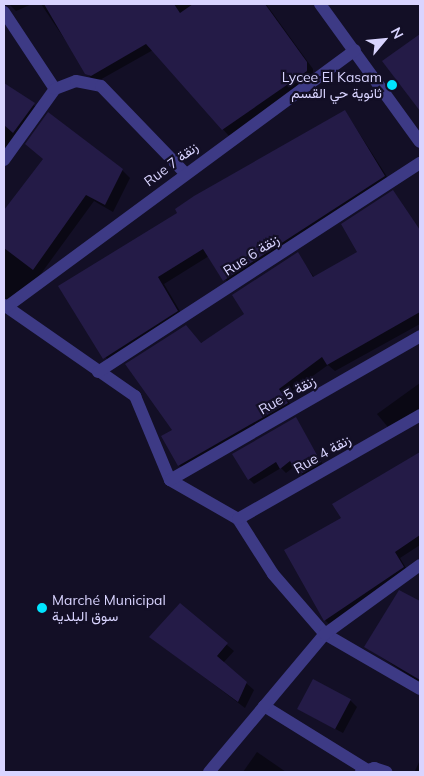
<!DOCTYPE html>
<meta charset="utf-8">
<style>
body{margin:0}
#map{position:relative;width:424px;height:776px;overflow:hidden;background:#130f26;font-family:Mulish,Vazirmatn,sans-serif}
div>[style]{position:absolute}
.shadow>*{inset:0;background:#0007}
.building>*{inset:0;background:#241b47;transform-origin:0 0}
.minor>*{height:12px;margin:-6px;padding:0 6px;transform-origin:6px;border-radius:6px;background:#3d3a85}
.dots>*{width:14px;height:14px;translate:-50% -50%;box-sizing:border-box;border:2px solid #130f26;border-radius:50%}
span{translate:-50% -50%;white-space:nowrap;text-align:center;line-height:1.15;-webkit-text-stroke:4.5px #130f26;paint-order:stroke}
.poi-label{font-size:14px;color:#d9d4ff}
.right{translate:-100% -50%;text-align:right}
.left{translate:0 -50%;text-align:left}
.street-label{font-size:14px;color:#d9d4ff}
.frame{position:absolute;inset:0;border:5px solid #d9d4ff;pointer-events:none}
.north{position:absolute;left:359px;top:15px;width:50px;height:50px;-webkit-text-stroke:4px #130f26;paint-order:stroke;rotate:62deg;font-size:14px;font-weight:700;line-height:20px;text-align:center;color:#d9d4ff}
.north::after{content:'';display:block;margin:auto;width:18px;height:22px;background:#d9d4ff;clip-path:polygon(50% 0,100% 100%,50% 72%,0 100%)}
</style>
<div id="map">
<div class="shadow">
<i style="clip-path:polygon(9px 4px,32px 4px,16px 11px)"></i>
<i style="clip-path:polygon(41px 4px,266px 4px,313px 69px,313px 77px,229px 136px,153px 50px,98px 81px,92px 80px)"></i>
<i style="clip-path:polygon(420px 36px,420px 105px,384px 61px)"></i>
<i style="clip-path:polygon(4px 85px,42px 111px,4px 152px)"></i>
<i style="clip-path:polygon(345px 111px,391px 183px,231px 287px,209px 256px,164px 284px,184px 318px,111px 365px,60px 287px)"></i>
<i style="clip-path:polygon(44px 159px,122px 170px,130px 178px,113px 212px,94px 201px,24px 297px,4px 303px,4px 212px)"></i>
<i style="clip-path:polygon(393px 192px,420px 231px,420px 324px,335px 371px,328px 365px,285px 396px,294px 410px,186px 472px,179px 465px,174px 430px,186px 326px,199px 344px,222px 331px,245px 314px,297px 254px,314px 277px,359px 253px)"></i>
<i style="clip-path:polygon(420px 383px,420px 416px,392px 432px,377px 414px)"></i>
<i style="clip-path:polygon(296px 419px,325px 468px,306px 479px,295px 466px,286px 473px,281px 468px,254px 484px,249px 479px)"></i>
<i style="clip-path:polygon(420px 455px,420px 545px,400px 558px,409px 573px,331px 626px,325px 620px,343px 518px,334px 504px)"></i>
<i style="clip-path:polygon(399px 592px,420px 602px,420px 683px,366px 647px)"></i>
<i style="clip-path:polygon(180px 605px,234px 651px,223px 663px,254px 690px,245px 708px,151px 637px)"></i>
<i style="clip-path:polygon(350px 700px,357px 707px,343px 733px,298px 709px)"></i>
<i style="clip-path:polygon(257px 752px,286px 772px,243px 772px)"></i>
<i style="clip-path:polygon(420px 760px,420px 772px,417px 772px,415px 771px)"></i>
</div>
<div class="building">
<i style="clip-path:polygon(44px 4px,174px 4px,180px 13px,193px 4px,265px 4px,307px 62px,307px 71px,222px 130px,146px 44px,91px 76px,85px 74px)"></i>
<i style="clip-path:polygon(420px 34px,420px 111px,382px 61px)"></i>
<i style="clip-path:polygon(4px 83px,35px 103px,13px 133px,4px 125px)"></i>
<i style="clip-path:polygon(345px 110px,385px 176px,223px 281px,203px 249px,158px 277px,178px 311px,103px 359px,58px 286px,177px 213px,175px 209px,194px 196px)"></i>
<i style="clip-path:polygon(48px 112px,123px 169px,105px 205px,86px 195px,33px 270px,4px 248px,4px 210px,43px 159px,25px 144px)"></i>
<i style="clip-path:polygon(393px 190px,420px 230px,420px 312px,327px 365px,322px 357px,279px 389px,288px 403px,178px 466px,161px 436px,172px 430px,125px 364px,186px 325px,201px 343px,244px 314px,232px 295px,298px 252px,313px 277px,357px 252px,341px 224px)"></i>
<i style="clip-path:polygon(296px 417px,321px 462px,299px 475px,290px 461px,280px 469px,276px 462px,248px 480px,232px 454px)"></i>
<i style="clip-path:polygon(420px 452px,420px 535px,395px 552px,404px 567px,324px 621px,284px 550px,341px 518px,332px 504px)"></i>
<i style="clip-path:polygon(399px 590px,420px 601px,420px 680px,364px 647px)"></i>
<i style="clip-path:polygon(180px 603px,228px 643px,217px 656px,247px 682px,238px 702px,149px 637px)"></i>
<i style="left:313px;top:679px;width:43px;height:34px;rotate:28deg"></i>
</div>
<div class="minor">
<i style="left:320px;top:4px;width:170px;rotate:54.1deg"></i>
<i style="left:4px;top:12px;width:92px;rotate:56.5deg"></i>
<i style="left:4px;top:160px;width:87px;rotate:-54.3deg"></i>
<i style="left:55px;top:89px;width:22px;rotate:-21deg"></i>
<i style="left:76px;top:81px;width:25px;rotate:11deg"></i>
<i style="left:101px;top:86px;width:120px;rotate:46deg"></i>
<i style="left:4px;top:305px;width:160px;rotate:34.8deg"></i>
<i style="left:135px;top:396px;width:91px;rotate:67.4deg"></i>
<i style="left:170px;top:480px;width:78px;rotate:29.8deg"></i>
<i style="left:238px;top:519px;width:65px;rotate:57.5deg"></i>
<i style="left:273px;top:574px;width:79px;rotate:49.1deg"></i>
<i style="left:325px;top:634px;width:110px;rotate:30.1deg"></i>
<i style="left:8px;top:306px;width:431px;rotate:-36.4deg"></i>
<i style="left:98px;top:372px;width:384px;rotate:-33deg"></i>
<i style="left:170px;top:480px;width:289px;rotate:-29.9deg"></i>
<i style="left:238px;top:519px;width:210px;rotate:-29.7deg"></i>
<i style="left:264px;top:706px;width:118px;rotate:31.8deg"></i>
<i style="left:209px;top:772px;width:180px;rotate:-50deg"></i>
<i style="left:325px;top:634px;width:117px;rotate:-36deg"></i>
<i style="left:361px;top:772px;width:14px;rotate:-17deg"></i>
<i style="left:374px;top:768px;width:13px;rotate:18deg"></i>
</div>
<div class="dots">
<i style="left:392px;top:85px;background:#00e5ff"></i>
<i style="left:42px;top:608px;background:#00e5ff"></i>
</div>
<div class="poi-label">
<span class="right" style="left:382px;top:85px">Lycee El Kasam<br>ثانوية حي القسم</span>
<span class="left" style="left:52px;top:608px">Marché Municipal<br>سوق البلدية</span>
</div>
<div class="street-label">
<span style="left:171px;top:164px;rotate:-37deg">Rue 7 زنقة</span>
<span style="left:251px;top:255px;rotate:-33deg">Rue 6 زنقة</span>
<span style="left:287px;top:395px;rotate:-30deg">Rue 5 زنقة</span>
<span style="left:322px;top:454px;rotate:-30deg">Rue 4 زنقة</span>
</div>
<div class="frame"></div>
<div class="north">N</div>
</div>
